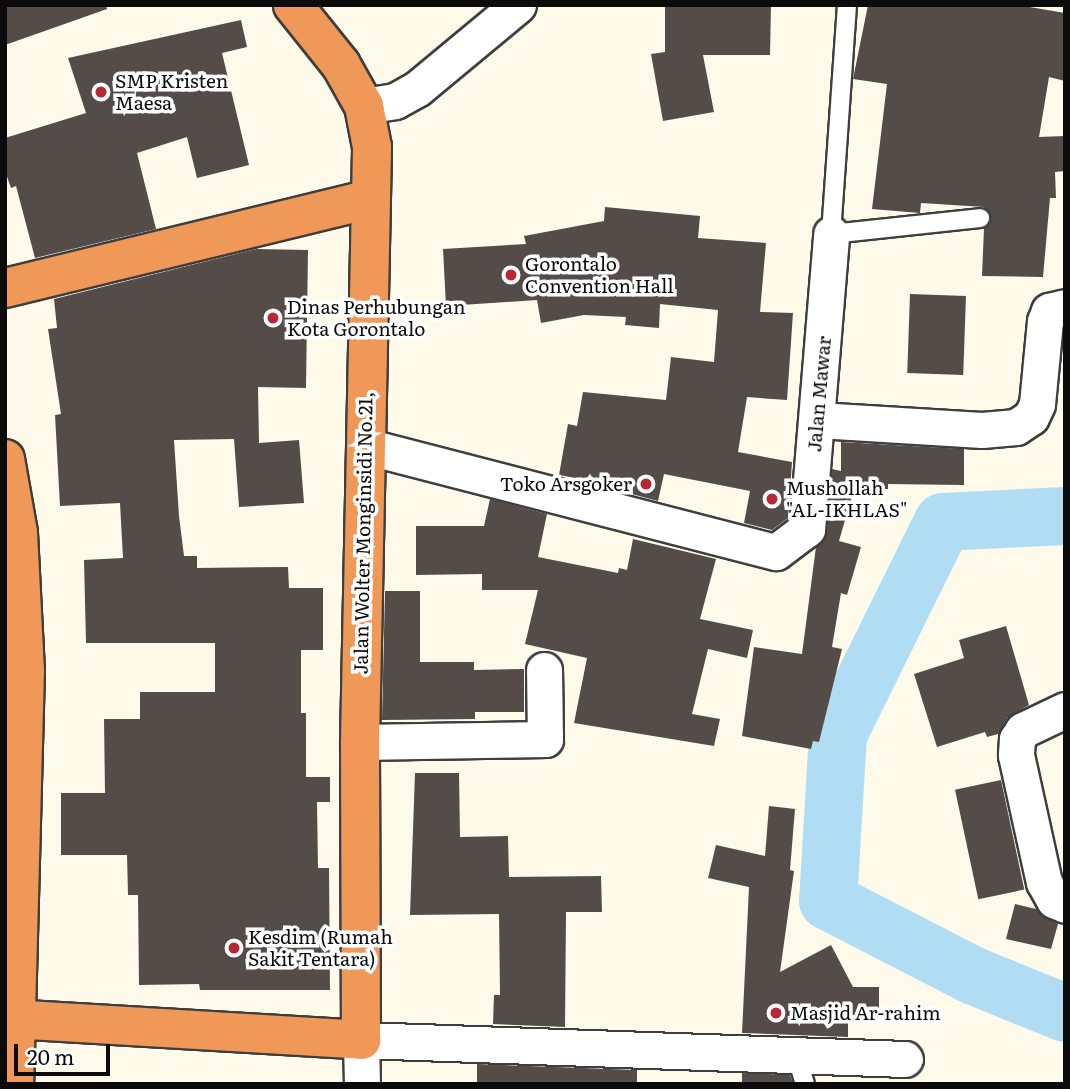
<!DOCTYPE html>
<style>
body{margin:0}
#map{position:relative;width:1070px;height:1089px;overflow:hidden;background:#fefaea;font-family:Literata,serif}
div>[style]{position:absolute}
.river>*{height:58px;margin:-29px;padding:0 29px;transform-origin:29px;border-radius:29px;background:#b1ddf4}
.building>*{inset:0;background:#534c48;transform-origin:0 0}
.roads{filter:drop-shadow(2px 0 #3e3e3e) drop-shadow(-2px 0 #3e3e3e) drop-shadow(0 2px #3e3e3e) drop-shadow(0 -2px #3e3e3e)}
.lane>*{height:18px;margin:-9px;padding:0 9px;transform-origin:9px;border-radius:9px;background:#fff}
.street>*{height:35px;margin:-17.5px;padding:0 17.5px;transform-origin:17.5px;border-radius:17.5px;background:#fff}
.highway>*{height:38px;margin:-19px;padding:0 19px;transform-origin:19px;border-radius:19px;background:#f09857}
.dots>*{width:19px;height:19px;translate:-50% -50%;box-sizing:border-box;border:4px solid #fff;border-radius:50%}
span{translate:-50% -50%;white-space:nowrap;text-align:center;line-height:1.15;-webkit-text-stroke:7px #fff;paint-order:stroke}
.poi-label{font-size:19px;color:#0b0b0b}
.left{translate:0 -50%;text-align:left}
.right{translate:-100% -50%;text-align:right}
.street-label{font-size:19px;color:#0b0b0b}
.frame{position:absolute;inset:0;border:7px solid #0b0b0b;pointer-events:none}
.scale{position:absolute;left:14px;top:1044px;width:96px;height:32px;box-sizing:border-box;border:4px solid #0b0b0b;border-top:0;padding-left:9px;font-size:21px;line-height:24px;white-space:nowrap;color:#0b0b0b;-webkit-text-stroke:5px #fff;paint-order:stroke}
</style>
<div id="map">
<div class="river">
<i style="left:1065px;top:516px;width:122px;rotate:177.2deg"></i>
<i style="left:943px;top:522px;width:237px;rotate:116.3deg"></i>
<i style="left:838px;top:734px;width:167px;rotate:93.4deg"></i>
<i style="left:828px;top:901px;width:164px;rotate:27.2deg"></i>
<i style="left:974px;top:976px;width:98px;rotate:22.1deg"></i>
</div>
<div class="building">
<i style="clip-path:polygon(5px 5px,106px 5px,107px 9px,5px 45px)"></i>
<i style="clip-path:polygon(665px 5px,771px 5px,770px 55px,703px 55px,714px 112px,663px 121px,651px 54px,665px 52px)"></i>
<i style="clip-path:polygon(868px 5px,1018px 5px,1065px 13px,1065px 81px,1049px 77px,1039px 137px,1065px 136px,1065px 171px,1055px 172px,1056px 198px,1050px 198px,1043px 277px,982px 276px,984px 228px,991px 217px,984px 207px,921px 203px,920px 213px,872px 209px,887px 84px,853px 79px)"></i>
<i style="clip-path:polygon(241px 20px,247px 47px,222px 53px,249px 165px,197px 178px,187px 137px,137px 153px,156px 229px,35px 258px,16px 186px,11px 188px,5px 171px,5px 138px,86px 113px,68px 58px)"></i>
<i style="clip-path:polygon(605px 207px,700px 216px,698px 238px,766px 243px,760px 312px,793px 313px,787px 400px,747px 397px,738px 452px,792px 462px,788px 518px,772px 530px,744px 523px,750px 491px,664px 474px,658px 501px,628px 493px,629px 488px,559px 475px,568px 424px,577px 426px,583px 392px,666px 400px,671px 357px,714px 362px,718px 310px,660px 304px,659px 328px,625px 325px,626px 317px,584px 315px,541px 323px,537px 300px,446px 306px,443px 249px,526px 244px,524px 236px,604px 221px)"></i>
<i style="clip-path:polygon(256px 249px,308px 250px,306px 388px,258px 387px,259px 443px,299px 440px,304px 503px,239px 507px,234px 439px,174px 440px,179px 516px,184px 556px,197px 556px,197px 568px,288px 567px,289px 588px,323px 588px,323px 650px,301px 650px,301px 713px,306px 713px,306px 777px,330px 777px,330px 802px,317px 802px,318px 868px,329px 868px,330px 990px,200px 990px,199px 984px,139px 985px,138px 895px,128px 895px,127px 855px,61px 855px,61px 793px,105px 793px,104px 719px,140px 719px,140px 692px,215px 692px,215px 643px,86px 643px,84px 560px,123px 558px,120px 503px,60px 506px,55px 415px,61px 414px,48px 329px,57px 328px,54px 299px)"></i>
<i style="left:910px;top:294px;width:56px;height:79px;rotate:2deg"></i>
<i style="clip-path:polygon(841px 442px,964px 449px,964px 485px,888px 484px,888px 489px,854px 489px,839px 541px,861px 547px,847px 595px,841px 593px,832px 647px,842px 649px,819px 742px,813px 741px,811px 749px,742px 736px,754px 647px,802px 654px,816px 547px,827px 531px,832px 469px,841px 471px)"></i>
<i style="clip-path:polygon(490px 499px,547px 514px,538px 557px,618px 573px,619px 568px,627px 570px,633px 539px,716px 559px,700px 619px,753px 630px,747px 658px,708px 649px,692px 714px,720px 719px,714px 746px,574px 723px,587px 658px,525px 644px,538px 590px,482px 590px,482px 574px,416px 575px,416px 526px,484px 526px)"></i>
<i style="clip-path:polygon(385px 591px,420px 591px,420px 662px,474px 662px,474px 670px,524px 669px,524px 712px,475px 712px,475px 719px,382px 720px)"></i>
<i style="clip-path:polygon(1006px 626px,1029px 705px,1007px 718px,998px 734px,987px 737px,985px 732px,937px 747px,914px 674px,964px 658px,959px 640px)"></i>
<i style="clip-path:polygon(415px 773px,459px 773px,460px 837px,508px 836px,509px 877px,601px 876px,602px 912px,566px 912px,565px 1027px,493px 1024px,494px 995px,500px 995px,499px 914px,410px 915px)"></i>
<i style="left:1001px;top:780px;width:112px;height:47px;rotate:78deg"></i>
<i style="clip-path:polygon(769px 806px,795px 809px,790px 870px,794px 871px,780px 972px,831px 945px,853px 987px,879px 987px,879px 1015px,848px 1015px,848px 1037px,742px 1033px,749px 887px,708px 878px,716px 845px,765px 856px)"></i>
<i style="clip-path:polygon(1015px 904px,1036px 909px,1058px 924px,1051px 949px,1006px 939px)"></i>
<i style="clip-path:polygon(477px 1064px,637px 1070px,637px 1084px,477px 1084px)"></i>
<i style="clip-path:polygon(742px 1073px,790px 1075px,793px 1084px,742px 1084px)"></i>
</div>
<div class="roads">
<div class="lane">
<i style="left:847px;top:5px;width:230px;rotate:94deg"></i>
<i style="left:831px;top:234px;width:150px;rotate:-6.1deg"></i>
<i style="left:797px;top:1058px;width:27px;rotate:73deg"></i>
</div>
<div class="street">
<i style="left:364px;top:106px;width:31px;rotate:-9deg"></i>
<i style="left:395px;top:101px;width:26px;rotate:-29deg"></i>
<i style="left:418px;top:88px;width:130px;rotate:-39.7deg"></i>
<i style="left:818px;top:420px;width:164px;rotate:3.5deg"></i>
<i style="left:982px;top:430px;width:34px;rotate:-5deg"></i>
<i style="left:1016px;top:427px;width:18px;rotate:-34deg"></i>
<i style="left:1031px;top:417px;width:14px;rotate:-65deg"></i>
<i style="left:1037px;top:404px;width:83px;rotate:-84.5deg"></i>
<i style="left:1045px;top:321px;width:11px;rotate:-68deg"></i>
<i style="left:1049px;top:311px;width:16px;rotate:-14deg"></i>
<i style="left:365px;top:446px;width:424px;rotate:14.5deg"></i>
<i style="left:776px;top:552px;width:39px;rotate:-37deg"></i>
<i style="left:807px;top:529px;width:296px;rotate:-85.3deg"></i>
<i style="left:1065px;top:710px;width:47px;rotate:154.5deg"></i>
<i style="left:1023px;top:730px;width:11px;rotate:124deg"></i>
<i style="left:1017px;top:739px;width:16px;rotate:94deg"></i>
<i style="left:1016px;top:755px;width:130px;rotate:77.6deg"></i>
<i style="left:1044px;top:882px;width:21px;rotate:61deg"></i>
<i style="left:1054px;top:900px;width:12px;rotate:24deg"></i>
<i style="left:360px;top:742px;width:185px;rotate:-0.9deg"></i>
<i style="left:545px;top:739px;width:69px;rotate:-90.8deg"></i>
<i style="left:362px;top:1084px;width:44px;rotate:-91.3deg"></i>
<i style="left:361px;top:1040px;width:544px;rotate:2deg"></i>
</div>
<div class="highway">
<i style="left:5px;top:288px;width:375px;rotate:-13.7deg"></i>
<i style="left:5px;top:459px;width:75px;rotate:80deg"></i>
<i style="left:18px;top:533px;width:137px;rotate:87.1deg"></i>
<i style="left:25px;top:670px;width:414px;rotate:91.5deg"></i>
<i style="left:12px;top:1019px;width:350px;rotate:3.4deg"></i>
<i style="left:361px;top:1040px;width:298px;rotate:-90.2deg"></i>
<i style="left:360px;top:742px;width:595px;rotate:-88.84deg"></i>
<i style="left:372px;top:147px;width:42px;rotate:-101deg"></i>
<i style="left:364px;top:106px;width:47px;rotate:-119.3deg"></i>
<i style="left:341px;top:65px;width:77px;rotate:-128.7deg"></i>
</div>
</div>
<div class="dots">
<i style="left:101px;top:92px;background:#b62833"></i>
<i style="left:511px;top:275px;background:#b62833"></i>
<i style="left:273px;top:318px;background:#b62833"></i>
<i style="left:646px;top:484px;background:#b62833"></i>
<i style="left:772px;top:499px;background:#b62833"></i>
<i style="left:234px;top:948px;background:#b62833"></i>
<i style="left:776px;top:1013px;background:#b62833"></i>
</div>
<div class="poi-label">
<span class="left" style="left:115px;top:92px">SMP Kristen<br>Maesa</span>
<span class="left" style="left:525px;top:275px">Gorontalo<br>Convention Hall</span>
<span class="left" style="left:287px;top:318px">Dinas Perhubungan<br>Kota Gorontalo</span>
<span class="right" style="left:632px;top:484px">Toko Arsgoker</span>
<span class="left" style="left:786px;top:499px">Mushollah<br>"AL-IKHLAS"</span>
<span class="left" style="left:248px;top:948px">Kesdim (Rumah<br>Sakit Tentara)</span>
<span class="left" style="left:790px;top:1013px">Masjid Ar-rahim</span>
</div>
<div class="street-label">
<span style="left:819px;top:394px;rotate:-85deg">Jalan Mawar</span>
<span style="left:363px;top:533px;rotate:-89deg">Jalan Wolter Monginsidi No.21,</span>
</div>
<div class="frame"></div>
<div class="scale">20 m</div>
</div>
